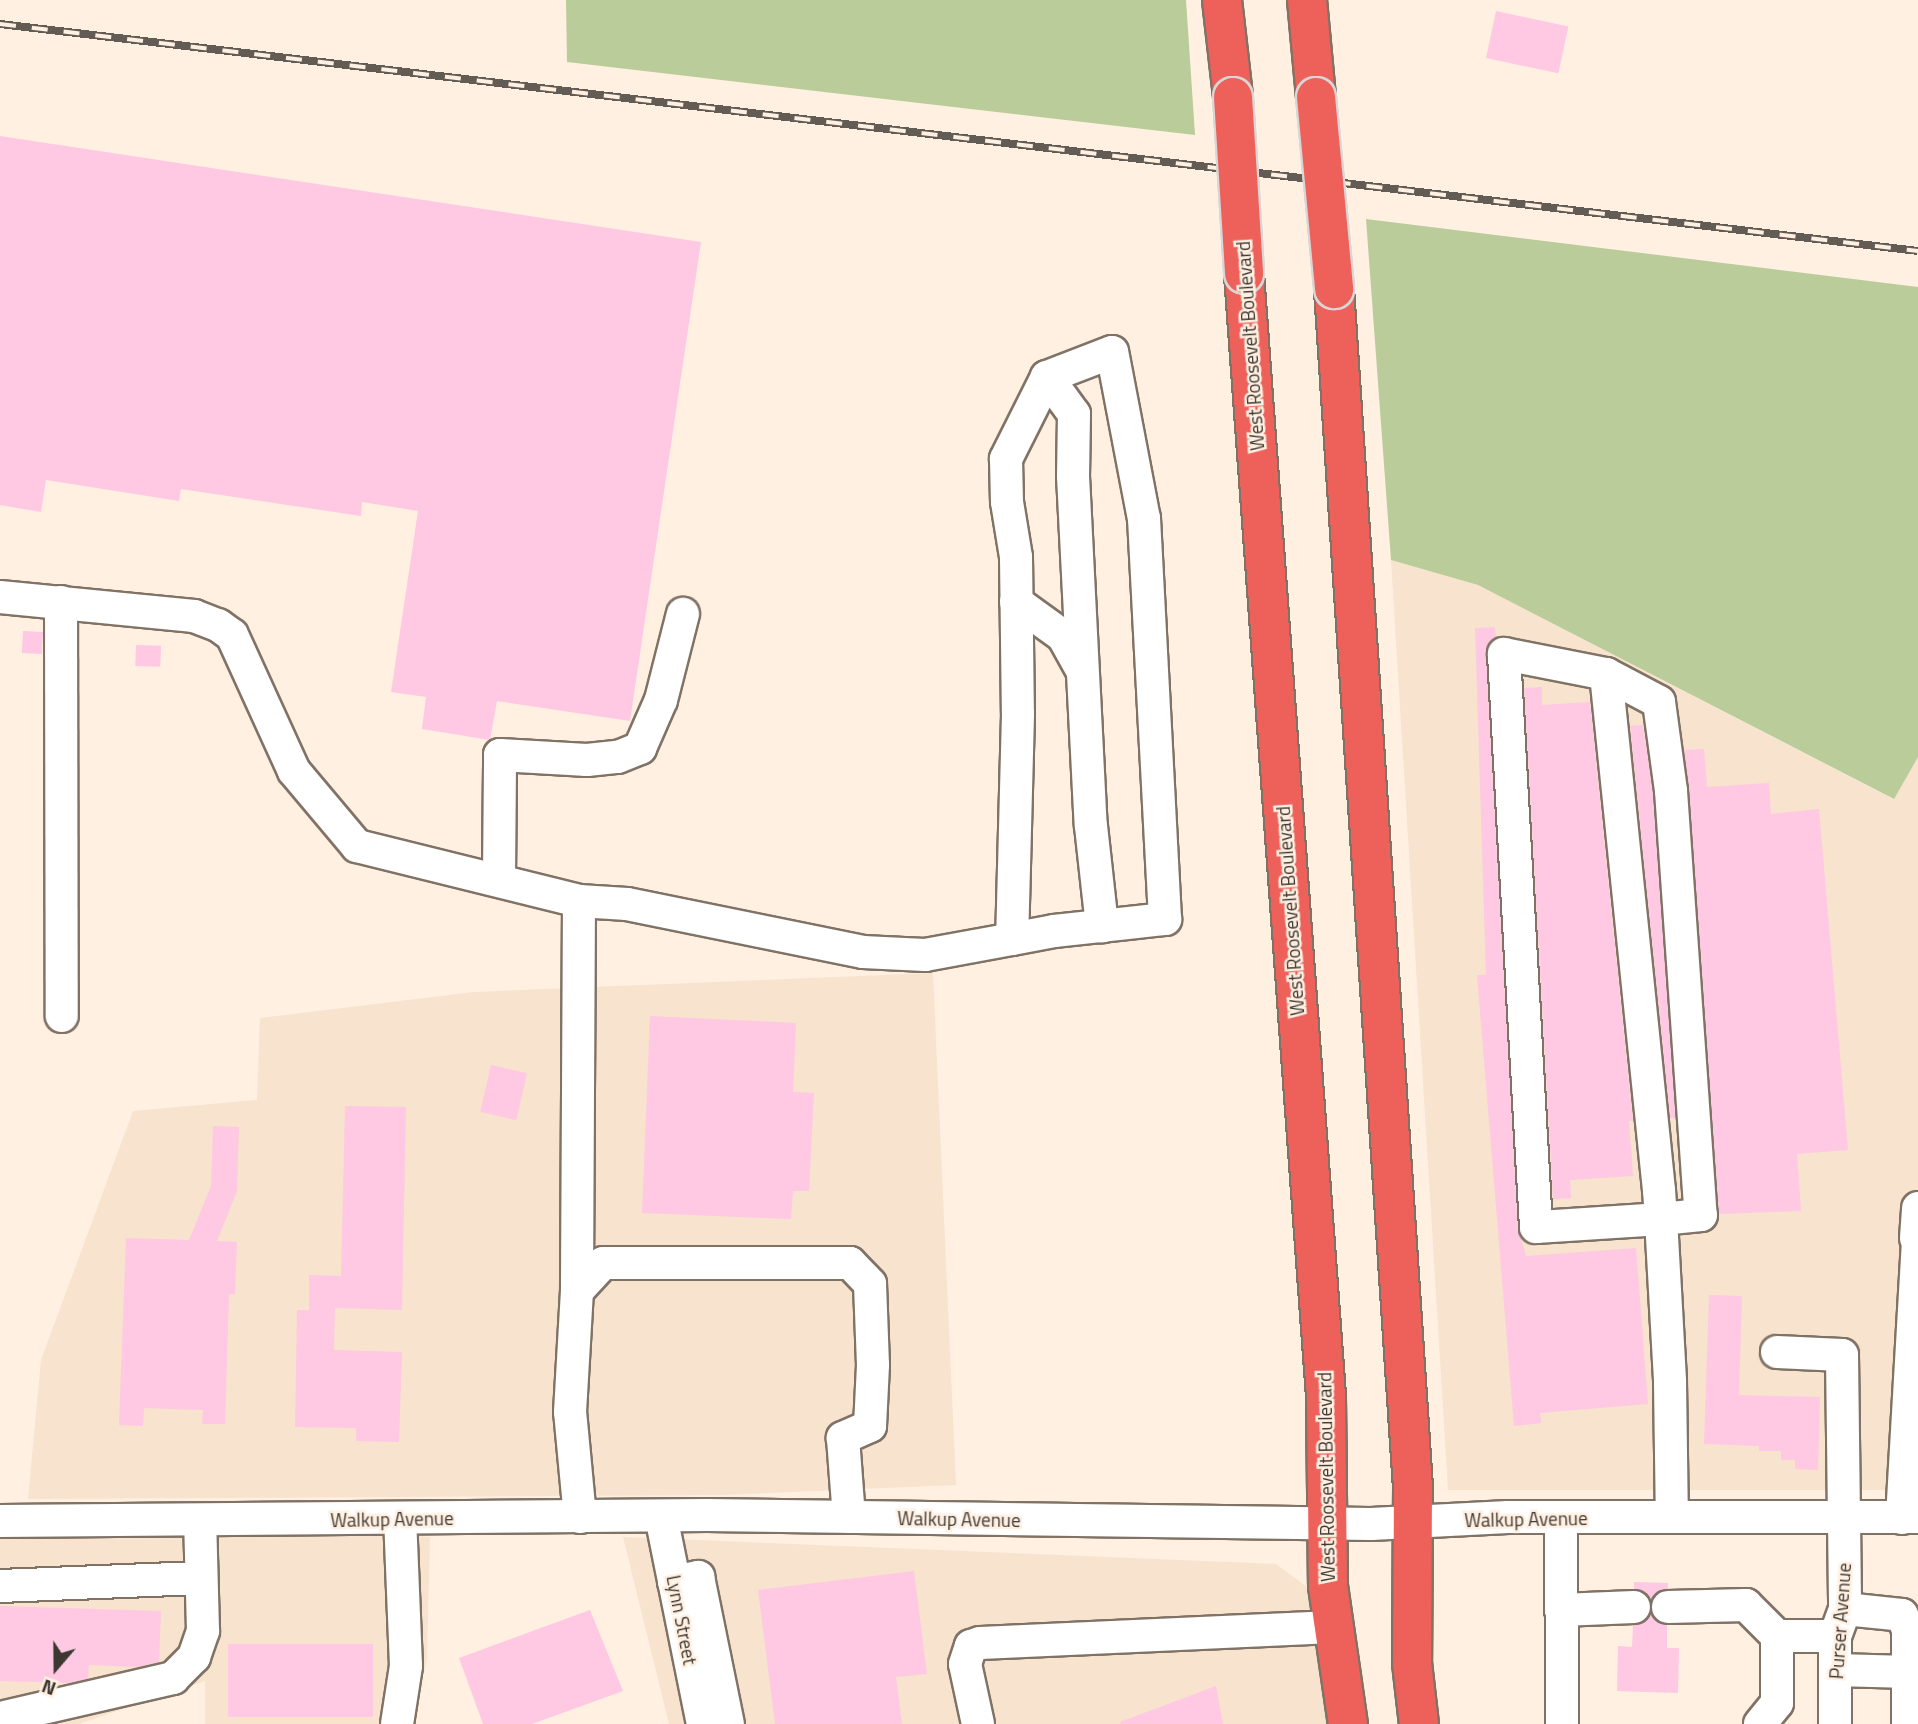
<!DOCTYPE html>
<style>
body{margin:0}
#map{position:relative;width:1918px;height:1724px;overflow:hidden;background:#fff0e2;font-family:"Titillium Web",sans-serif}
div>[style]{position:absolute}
.built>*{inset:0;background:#f7e3ce}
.forest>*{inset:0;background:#bacc9a}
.building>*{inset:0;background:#ffc8e3;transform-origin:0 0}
.roads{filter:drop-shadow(2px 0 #807366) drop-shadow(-2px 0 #807366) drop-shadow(0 2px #807366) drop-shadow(0 -2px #807366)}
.minor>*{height:32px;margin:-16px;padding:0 16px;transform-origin:16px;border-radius:16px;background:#fff}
.highway>*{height:38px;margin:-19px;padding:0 19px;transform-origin:19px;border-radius:19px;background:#ee615b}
.rail>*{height:8px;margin-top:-4px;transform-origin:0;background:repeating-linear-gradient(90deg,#fff0e2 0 16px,#635c54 0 32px);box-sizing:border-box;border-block:2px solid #635c54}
.bridges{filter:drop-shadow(2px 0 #d8d7d6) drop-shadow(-2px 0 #d8d7d6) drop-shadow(0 2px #d8d7d6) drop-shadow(0 -2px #d8d7d6)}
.highway-bridge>*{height:38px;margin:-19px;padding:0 19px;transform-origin:19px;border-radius:19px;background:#ee615b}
span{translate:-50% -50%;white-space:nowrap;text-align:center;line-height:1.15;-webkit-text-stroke:5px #fff0e2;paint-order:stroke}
.street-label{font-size:19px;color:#3c3731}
.north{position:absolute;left:21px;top:1633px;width:70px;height:70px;-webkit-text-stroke:5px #fff0e2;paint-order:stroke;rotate:200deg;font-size:19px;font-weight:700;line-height:28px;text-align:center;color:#3c3731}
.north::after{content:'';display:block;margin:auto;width:24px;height:32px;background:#3c3731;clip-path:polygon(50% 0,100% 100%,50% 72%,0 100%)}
</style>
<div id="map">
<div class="built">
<i style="clip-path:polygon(1391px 560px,1478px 585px,1893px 799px,1918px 757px,1918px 1490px,1448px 1490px)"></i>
<i style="clip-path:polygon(933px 973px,956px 1485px,724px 1495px,28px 1499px,41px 1360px,133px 1111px,257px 1100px,260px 1018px,474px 992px)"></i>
<i style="clip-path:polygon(303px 1529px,430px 1537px,427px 1659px,412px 1724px,205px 1724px,205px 1681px,79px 1724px,0 1724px,0 1530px)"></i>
<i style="clip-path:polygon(623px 1537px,1276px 1564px,1315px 1593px,1329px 1724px,669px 1724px)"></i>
</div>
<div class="forest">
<i style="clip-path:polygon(566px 0,1186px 0,1195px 135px,567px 62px)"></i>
<i style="clip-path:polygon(1366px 219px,1918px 287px,1918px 757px,1894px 799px,1478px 585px,1391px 560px)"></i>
</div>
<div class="building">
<i style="left:1496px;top:11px;width:74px;height:48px;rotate:12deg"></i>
<i style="clip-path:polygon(0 136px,701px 242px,630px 721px,497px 701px,490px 740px,422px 729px,426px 697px,391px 692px,418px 511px,362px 502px,361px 516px,181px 489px,179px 501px,46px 480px,41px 512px,0 505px)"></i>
<i style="clip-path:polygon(1495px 627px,1496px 638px,1486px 655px,1518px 1229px,1526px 1256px,1636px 1248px,1648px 1404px,1540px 1413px,1541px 1423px,1514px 1426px,1477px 975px,1486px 975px,1475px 628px)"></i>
<i style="left:23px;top:631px;width:20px;height:22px;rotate:3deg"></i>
<i style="left:136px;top:645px;width:25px;height:21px;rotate:2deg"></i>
<i style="clip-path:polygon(1542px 687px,1542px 705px,1590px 702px,1633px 1121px,1629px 1121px,1633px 1176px,1570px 1180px,1571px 1198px,1553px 1199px,1524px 688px)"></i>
<i style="clip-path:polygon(1643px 725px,1653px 793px,1676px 1118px,1670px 1118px,1630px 726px)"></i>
<i style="clip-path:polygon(1704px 749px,1707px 787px,1769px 783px,1771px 814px,1819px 809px,1848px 1150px,1797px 1154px,1801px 1211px,1719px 1214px,1684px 750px)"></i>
<i style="clip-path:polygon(650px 1016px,796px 1023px,793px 1092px,814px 1093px,809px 1191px,793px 1191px,791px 1219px,642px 1213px)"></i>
<i style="left:491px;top:1065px;width:37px;height:48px;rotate:13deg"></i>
<i style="clip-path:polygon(345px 1106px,406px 1107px,402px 1310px,335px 1308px,334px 1350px,402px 1352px,399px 1442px,356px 1441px,356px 1428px,295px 1427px,297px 1310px,309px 1310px,309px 1275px,341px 1276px)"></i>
<i style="clip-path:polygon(213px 1126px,239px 1127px,237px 1191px,217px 1241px,237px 1242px,235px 1294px,229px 1294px,225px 1424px,202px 1424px,203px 1410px,144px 1408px,143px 1426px,119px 1425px,126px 1238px,189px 1240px,211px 1186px)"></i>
<i style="clip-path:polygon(1709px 1295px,1742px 1296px,1739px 1395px,1820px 1397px,1818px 1470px,1795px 1469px,1795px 1460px,1781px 1460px,1781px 1451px,1759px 1451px,1759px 1446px,1704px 1444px)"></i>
<i style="clip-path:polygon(914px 1571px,927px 1674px,896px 1677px,902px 1724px,775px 1724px,758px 1590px)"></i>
<i style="clip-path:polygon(1634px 1582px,1668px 1583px,1668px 1589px,1658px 1592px,1651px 1602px,1643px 1591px,1634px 1589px)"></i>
<i style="clip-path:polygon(0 1606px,161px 1611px,159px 1662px,140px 1667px,89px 1665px,88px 1679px,72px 1683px,0 1681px)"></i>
<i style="clip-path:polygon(590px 1610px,623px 1691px,532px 1724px,483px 1724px,459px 1658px)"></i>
<i style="clip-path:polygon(1651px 1613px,1667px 1625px,1667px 1648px,1679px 1648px,1678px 1693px,1617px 1691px,1618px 1646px,1632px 1647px,1633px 1625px,1644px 1622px)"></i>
<i style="left:228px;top:1644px;width:145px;height:73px"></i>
<i style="clip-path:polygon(1216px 1686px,1223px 1724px,1121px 1724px,1120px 1722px)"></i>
</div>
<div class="roads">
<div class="minor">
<i style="left:1047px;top:377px;width:46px;rotate:53.9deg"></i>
<i style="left:1074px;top:414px;width:62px;rotate:90.9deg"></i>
<i style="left:1073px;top:476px;width:350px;rotate:87.1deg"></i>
<i style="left:1091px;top:826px;width:101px;rotate:83.7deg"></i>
<i style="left:0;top:597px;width:195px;rotate:5.6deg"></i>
<i style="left:194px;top:616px;width:26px;rotate:21deg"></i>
<i style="left:218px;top:625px;width:17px;rotate:36deg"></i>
<i style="left:232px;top:635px;width:149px;rotate:65.5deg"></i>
<i style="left:294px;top:771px;width:98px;rotate:50deg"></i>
<i style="left:357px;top:846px;width:229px;rotate:13.9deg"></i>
<i style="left:579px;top:901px;width:390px;rotate:90.3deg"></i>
<i style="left:61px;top:602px;width:414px;rotate:89.9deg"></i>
<i style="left:1016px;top:602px;width:58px;rotate:35.9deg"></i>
<i style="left:1063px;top:636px;width:37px;rotate:61deg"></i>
<i style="left:1606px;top:674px;width:60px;rotate:27.8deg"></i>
<i style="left:1659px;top:702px;width:90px;rotate:82.3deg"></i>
<i style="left:1671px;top:791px;width:425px;rotate:86deg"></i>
<i style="left:1701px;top:1215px;width:40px;rotate:174.3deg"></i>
<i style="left:1661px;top:1219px;width:125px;rotate:176.3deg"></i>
<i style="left:1536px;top:1227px;width:574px;rotate:-93.2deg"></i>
<i style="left:1504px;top:654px;width:104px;rotate:11.1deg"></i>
<i style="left:1606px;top:674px;width:519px;rotate:84.14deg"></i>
<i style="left:1659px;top:1190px;width:29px;rotate:86deg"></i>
<i style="left:1661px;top:1219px;width:163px;rotate:86.8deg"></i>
<i style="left:1670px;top:1382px;width:135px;rotate:89.2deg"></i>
<i style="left:499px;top:879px;width:124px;rotate:-89.5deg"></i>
<i style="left:500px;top:755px;width:87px;rotate:3.3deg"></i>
<i style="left:587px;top:760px;width:31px;rotate:-6deg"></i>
<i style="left:618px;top:757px;width:24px;rotate:-22deg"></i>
<i style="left:640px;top:748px;width:52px;rotate:-66.4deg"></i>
<i style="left:661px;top:700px;width:89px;rotate:-75.7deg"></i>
<i style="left:579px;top:901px;width:48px;rotate:3.6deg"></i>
<i style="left:627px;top:904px;width:241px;rotate:11.5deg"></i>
<i style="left:863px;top:952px;width:62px;rotate:2.8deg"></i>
<i style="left:925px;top:955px;width:88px;rotate:-10.4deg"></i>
<i style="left:1012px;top:939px;width:43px;rotate:-10.8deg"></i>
<i style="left:1054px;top:931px;width:112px;rotate:-6.2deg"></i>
<i style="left:1165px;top:919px;width:401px;rotate:-93deg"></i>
<i style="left:1144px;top:519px;width:170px;rotate:-100.8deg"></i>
<i style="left:1112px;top:352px;width:70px;rotate:159deg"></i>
<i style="left:1047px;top:377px;width:92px;rotate:116.6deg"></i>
<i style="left:1006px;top:459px;width:43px;rotate:88.7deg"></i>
<i style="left:1007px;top:502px;width:56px;rotate:80.7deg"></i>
<i style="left:1016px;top:557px;width:157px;rotate:89.3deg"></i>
<i style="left:1018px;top:714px;width:225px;rotate:91.5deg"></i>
<i style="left:1916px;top:1238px;width:30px;rotate:-86deg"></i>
<i style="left:1777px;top:1352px;width:65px;rotate:2.6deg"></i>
<i style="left:1842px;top:1355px;width:254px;rotate:89.3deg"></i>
<i style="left:1845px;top:1609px;width:29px;rotate:110deg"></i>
<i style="left:1835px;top:1636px;width:88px;rotate:90deg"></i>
<i style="left:661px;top:1516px;width:212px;rotate:78.6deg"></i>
<i style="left:580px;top:1517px;width:105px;rotate:-95.4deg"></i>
<i style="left:570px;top:1412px;width:121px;rotate:-86.7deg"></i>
<i style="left:577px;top:1291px;width:38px;rotate:-47deg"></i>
<i style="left:603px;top:1263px;width:247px"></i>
<i style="left:850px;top:1263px;width:29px;rotate:46deg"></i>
<i style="left:870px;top:1284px;width:81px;rotate:87.9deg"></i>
<i style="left:873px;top:1365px;width:61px;rotate:92.8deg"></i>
<i style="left:870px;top:1426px;width:30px;rotate:156deg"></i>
<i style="left:843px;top:1438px;width:79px;rotate:85.7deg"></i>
<i style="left:1561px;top:1517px;width:207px;rotate:89.7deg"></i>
<i style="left:1902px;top:1518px;width:281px;rotate:-86.7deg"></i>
<i style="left:0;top:1521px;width:707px;rotate:-0.49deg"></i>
<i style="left:707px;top:1515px;width:664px;rotate:0.78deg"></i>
<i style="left:1371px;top:1524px;width:137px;rotate:-2.9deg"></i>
<i style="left:1508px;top:1517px;width:410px"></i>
<i style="left:674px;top:1582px;width:25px;rotate:-12deg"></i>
<i style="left:698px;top:1577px;width:150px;rotate:78.5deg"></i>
<i style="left:0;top:1586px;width:201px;rotate:-2.3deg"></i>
<i style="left:1668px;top:1607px;width:78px;rotate:-1.5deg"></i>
<i style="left:1746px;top:1605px;width:44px;rotate:45deg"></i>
<i style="left:1845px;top:1609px;width:57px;rotate:6deg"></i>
<i style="left:1902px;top:1615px;width:16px;rotate:68deg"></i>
<i style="left:1908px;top:1630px;width:94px;rotate:90deg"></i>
<i style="left:1561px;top:1610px;width:73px;rotate:-2.4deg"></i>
<i style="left:1835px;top:1670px;width:75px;rotate:1.5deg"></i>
<i style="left:0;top:1718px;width:178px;rotate:-13deg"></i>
<i style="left:173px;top:1678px;width:30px;rotate:-45deg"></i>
<i style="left:194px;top:1657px;width:28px;rotate:-71deg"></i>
<i style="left:203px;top:1631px;width:111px;rotate:-91.5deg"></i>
<i style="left:397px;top:1724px;width:59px;rotate:-81.2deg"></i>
<i style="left:406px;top:1666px;width:147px;rotate:-92.3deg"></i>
<i style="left:978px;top:1724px;width:61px;rotate:-102.2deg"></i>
<i style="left:965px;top:1664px;width:19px;rotate:-72deg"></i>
<i style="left:971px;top:1646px;width:9px;rotate:-18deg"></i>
<i style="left:980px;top:1643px;width:354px;rotate:-2.6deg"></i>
<i style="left:1760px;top:1724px;width:27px;rotate:-51deg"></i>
<i style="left:1777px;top:1703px;width:67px;rotate:-90deg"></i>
<i style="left:1777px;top:1636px;width:58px"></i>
</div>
<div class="highway">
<i style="left:1222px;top:0;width:98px;rotate:83.5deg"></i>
<i style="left:1307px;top:0;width:97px;rotate:84.7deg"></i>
<i style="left:1244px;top:274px;width:1126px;rotate:85.82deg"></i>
<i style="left:1326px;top:1397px;width:189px;rotate:89.4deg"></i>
<i style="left:1328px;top:1586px;width:139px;rotate:81.8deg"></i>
<i style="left:1334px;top:289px;width:1201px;rotate:86.23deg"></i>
<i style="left:1413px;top:1487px;width:176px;rotate:90.3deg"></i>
<i style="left:1412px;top:1663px;width:61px;rotate:83.5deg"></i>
</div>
</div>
<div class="rail">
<i style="left:0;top:24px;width:1931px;rotate:6.75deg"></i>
</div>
<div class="bridges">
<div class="highway-bridge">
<i style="left:1233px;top:97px;width:177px;rotate:86.4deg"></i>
<i style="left:1316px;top:97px;width:193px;rotate:84.6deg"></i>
</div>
</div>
<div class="street-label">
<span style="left:1250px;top:346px;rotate:-94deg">West Roosevelt Boulevard</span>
<span style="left:1290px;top:911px;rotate:-94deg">West Roosevelt Boulevard</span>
<span style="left:1326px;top:1477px;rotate:-91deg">West Roosevelt Boulevard</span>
<span style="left:392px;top:1519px;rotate:-1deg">Walkup Avenue</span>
<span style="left:959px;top:1519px;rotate:1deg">Walkup Avenue</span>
<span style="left:1526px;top:1519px;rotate:-1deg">Walkup Avenue</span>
<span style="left:682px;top:1620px;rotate:79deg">Lynn Street</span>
<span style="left:1840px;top:1621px;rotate:-86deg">Purser Avenue</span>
</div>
<div class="north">N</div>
</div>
